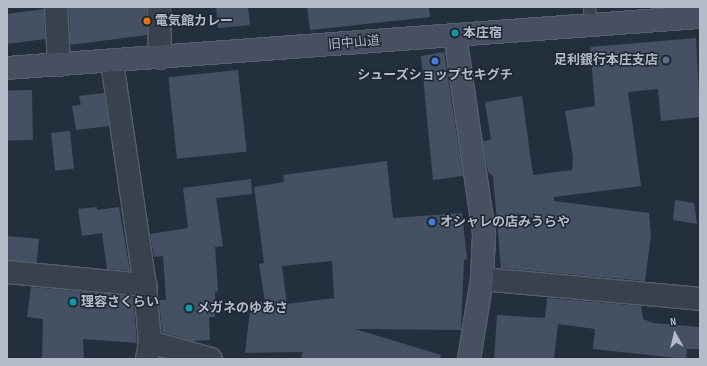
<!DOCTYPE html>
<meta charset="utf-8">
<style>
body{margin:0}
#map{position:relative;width:707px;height:366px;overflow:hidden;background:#242f3e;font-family:"Sofia Sans Condensed","Noto Sans JP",sans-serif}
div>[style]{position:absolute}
.building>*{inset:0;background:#455162;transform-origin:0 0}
.roads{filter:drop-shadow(1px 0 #565f6c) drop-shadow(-1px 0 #565f6c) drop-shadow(0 1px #565f6c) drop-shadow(0 -1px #565f6c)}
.lane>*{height:11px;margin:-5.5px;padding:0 5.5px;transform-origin:5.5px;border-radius:5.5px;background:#38414e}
.street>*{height:22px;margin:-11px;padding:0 11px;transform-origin:11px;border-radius:11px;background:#38414e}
.secondary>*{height:22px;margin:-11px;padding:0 11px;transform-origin:11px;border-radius:11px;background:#465061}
.dots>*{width:11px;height:11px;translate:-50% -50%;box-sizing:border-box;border:2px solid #1d2633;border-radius:50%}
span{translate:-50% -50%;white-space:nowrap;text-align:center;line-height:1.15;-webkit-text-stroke:3px #1d2633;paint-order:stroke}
.poi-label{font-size:13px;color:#b4bcc9;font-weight:700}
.left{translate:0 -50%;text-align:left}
.right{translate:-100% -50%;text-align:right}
.street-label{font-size:13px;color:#b4bcc9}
.frame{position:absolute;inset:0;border:8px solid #b4bcc9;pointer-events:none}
.north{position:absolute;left:655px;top:314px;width:40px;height:40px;-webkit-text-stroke:3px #1d2633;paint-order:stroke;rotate:352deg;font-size:11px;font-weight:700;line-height:16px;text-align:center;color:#b4bcc9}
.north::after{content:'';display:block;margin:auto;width:14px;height:18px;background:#b4bcc9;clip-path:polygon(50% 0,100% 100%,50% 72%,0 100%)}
</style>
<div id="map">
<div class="building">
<i style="clip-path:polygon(69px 7px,147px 7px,147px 35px,70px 45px)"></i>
<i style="clip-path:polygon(216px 7px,248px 7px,250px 25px,218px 28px)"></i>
<i style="clip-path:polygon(307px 7px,429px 7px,430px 17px,310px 30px)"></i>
<i style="clip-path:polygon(44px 9px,45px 39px,7px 44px,7px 14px)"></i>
<i style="clip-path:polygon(696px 38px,700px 117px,661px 121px,658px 89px,628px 92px,641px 186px,554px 197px,554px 201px,649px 213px,651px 235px,645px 281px,501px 268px,493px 176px,488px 172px,483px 141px,491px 140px,485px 102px,522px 96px,533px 175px,572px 170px,573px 157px,565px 111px,595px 106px,590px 47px)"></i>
<i style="clip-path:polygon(444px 52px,463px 176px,433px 180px,421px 56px)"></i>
<i style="left:238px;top:70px;width:82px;height:70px;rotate:84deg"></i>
<i style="left:32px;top:90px;width:50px;height:25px;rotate:89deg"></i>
<i style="clip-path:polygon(104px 93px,109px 126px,76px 130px,72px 106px,81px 105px,79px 96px)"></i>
<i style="left:70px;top:131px;width:38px;height:19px;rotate:84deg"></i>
<i style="clip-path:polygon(evenodd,387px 161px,393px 218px,462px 213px,467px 259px,464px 260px,461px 330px,355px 329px,441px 355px,440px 359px,301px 359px,303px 352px,245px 353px,251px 302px,265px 302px,259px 264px,264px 263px,254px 187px,284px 182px,283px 175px,387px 161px,332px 261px,334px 298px,287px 304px,282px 266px,332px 261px)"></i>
<i style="clip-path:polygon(251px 179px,252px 194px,216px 198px,223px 246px,215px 247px,218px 291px,215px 292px,215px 317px,209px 317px,210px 340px,193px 341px,162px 332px,159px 300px,166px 300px,163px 256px,154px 257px,150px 234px,188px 228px,183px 188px)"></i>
<i style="clip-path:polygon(675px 200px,694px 203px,697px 224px,673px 220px)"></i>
<i style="clip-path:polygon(97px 207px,97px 210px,119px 207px,130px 271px,107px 269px,102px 233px,82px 236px,78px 209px)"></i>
<i style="left:7px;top:236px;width:32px;height:24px;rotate:5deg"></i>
<i style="clip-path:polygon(31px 287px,133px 296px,137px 343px,83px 339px,84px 359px,42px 359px,43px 319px,27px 317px)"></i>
<i style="clip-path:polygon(547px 298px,641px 306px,643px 319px,653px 323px,700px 327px,700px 349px,687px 349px,686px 359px,593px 349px,595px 329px,558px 324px,554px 359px,494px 359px,497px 315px,545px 318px)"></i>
</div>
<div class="roads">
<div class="lane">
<i style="left:589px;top:7px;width:15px;rotate:86deg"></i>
</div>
<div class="street">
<i style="left:56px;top:7px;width:58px;rotate:87deg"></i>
<i style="left:159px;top:7px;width:51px;rotate:88.9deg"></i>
<i style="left:112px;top:62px;width:225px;rotate:81.6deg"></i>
<i style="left:145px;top:285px;width:57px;rotate:85deg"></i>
<i style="left:150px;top:342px;width:17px;rotate:100deg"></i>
<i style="left:7px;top:272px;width:139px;rotate:5.4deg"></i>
<i style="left:482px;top:279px;width:219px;rotate:5.2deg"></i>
<i style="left:150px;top:342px;width:63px;rotate:15.6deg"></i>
</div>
<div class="secondary">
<i style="left:455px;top:35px;width:202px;rotate:81.7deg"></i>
<i style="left:484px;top:235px;width:44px;rotate:92.6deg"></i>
<i style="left:482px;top:279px;width:81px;rotate:99.2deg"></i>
<i style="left:7px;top:68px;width:695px;rotate:-4.21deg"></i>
</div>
</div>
<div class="dots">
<i style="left:147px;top:21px;background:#e8710a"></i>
<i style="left:455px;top:33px;background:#0f9aa8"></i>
<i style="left:666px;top:60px;background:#5c6f8a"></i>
<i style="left:435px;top:61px;background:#3f7fe0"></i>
<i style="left:432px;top:222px;background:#3f7fe0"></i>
<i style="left:73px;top:302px;background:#0f9aa8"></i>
<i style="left:189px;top:308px;background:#0f9aa8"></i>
</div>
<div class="poi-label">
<span class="left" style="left:155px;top:21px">電気館カレー</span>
<span class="left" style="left:463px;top:33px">本庄宿</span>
<span class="right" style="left:658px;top:60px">足利銀行本庄支店</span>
<span style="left:435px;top:75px">シューズショップセキグチ</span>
<span class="left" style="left:440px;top:222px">オシャレの店みうらや</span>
<span class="left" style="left:81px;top:302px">理容さくらい</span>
<span class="left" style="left:197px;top:308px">メガネのゆあさ</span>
</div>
<div class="street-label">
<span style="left:354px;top:43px;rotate:-5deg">旧中山道</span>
</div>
<div class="frame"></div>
<div class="north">N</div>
</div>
